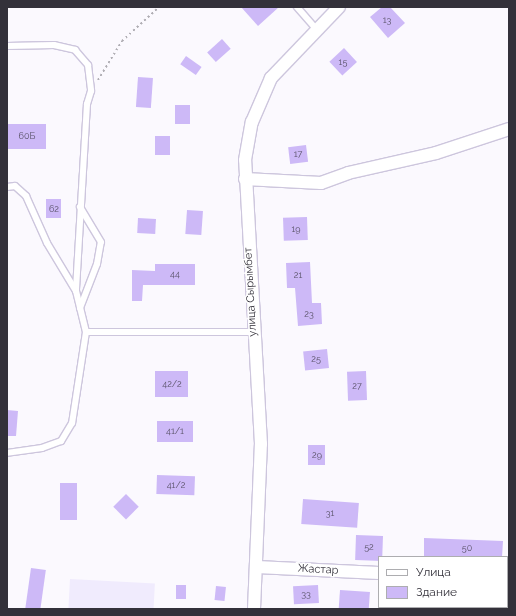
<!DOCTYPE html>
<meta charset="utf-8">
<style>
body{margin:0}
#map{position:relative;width:516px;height:616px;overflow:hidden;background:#fbf9fe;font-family:Raleway,sans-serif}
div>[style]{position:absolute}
.built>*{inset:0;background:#f0ebfd;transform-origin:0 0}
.building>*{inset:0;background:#cdb9f7;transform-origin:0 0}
.path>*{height:2px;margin-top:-1px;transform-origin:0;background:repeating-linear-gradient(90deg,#b0aeb4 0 2px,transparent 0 5px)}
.roads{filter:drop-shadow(1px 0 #cdc6dd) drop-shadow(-1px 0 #cdc6dd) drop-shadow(0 1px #cdc6dd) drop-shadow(0 -1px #cdc6dd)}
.service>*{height:6px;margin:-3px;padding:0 3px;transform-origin:3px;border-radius:3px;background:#fff}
.minor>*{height:12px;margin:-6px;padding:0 6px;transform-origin:6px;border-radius:6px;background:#fff}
span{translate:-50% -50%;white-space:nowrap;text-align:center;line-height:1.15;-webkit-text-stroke:3px #fff;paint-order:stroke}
.number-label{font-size:9px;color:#5a5369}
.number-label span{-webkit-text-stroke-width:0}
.street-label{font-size:11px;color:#33313a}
.frame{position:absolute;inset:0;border:8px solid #33313a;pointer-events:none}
.legend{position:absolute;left:378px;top:556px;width:130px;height:52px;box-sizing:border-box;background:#fff;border:1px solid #adadb0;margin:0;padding:5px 7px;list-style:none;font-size:12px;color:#33313a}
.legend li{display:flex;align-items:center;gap:8px;height:20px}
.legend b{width:20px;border:1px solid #adadb0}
</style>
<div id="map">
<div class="built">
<i style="left:70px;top:579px;width:85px;height:30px;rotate:3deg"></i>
</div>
<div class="building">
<i style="clip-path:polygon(241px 7px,279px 7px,258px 26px)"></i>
<i style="clip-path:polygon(382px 7px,390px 7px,405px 23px,388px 38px,370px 17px)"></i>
<i style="left:222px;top:39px;width:13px;height:20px;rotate:48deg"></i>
<i style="left:344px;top:48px;width:19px;height:20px;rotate:47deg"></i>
<i style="left:186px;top:56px;width:19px;height:10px;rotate:35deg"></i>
<i style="left:138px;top:77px;width:15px;height:30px;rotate:4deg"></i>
<i style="left:175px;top:105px;width:15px;height:19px"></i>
<i style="left:7px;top:124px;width:39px;height:25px"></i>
<i style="left:155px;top:136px;width:15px;height:19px"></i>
<i style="left:306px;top:145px;width:17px;height:18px;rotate:83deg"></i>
<i style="left:46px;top:199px;width:15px;height:19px"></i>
<i style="left:187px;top:210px;width:16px;height:24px;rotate:4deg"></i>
<i style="left:307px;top:217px;width:23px;height:24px;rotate:88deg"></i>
<i style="left:138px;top:218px;width:18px;height:15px;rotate:3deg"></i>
<i style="clip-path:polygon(310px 262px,312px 303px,321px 303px,322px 324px,298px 326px,295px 288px,287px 288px,286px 263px)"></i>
<i style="clip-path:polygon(155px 264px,195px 264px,195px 285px,143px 285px,142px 301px,132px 301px,132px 270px,155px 271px)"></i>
<i style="left:327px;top:349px;width:19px;height:24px;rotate:84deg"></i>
<i style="left:155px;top:371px;width:33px;height:26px"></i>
<i style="left:366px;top:371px;width:29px;height:19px;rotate:88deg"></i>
<i style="clip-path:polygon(7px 410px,18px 411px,16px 436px,7px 436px)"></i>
<i style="left:157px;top:421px;width:36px;height:21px"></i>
<i style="left:308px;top:445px;width:17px;height:20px"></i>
<i style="left:157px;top:475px;width:38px;height:19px;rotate:2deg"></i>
<i style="left:60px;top:483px;width:17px;height:37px"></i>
<i style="left:126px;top:494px;width:18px;height:18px;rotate:45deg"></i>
<i style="left:303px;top:499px;width:56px;height:25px;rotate:4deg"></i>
<i style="left:356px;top:535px;width:27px;height:25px;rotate:2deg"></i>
<i style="clip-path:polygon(424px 538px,503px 541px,502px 557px,424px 557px)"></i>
<i style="left:31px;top:568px;width:15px;height:41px;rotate:8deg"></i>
<i style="left:176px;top:585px;width:10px;height:14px"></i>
<i style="left:318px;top:585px;width:18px;height:25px;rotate:87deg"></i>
<i style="left:216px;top:586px;width:10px;height:14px;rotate:6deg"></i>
<i style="left:340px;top:590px;width:30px;height:19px;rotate:4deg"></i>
</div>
<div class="path">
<i style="left:98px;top:80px;width:46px;rotate:-58.4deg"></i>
<i style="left:122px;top:41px;width:50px;rotate:-42.6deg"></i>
</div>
<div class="roads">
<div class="service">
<i style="left:297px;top:7px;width:28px;rotate:49deg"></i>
<i style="left:7px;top:46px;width:47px;rotate:-1.2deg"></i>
<i style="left:54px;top:45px;width:22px;rotate:13deg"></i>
<i style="left:75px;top:50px;width:20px;rotate:49deg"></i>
<i style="left:88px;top:65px;width:26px;rotate:83deg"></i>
<i style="left:91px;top:91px;width:14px;rotate:107deg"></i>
<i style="left:87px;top:104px;width:187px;rotate:93.4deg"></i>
<i style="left:7px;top:187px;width:8px;rotate:-7deg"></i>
<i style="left:15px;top:186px;width:15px;rotate:42deg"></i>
<i style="left:26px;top:196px;width:51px;rotate:65.9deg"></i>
<i style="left:47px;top:243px;width:56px;rotate:58.9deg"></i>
<i style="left:76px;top:291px;width:42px;rotate:76.3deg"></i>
<i style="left:86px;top:332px;width:92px;rotate:98.7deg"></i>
<i style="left:72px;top:423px;width:21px;rotate:121deg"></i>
<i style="left:61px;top:441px;width:20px;rotate:160deg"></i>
<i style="left:42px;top:448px;width:35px;rotate:172deg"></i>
<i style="left:80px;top:308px;width:47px;rotate:-68.9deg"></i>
<i style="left:97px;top:264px;width:22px;rotate:-80deg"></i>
<i style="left:101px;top:242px;width:41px;rotate:-121deg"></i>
<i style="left:86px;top:332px;width:167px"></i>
</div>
<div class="minor">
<i style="left:245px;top:179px;width:76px;rotate:3deg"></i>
<i style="left:321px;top:183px;width:29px;rotate:-20deg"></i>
<i style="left:348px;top:173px;width:90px;rotate:-12.8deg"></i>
<i style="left:436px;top:153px;width:77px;rotate:-18.2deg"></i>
<i style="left:257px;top:567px;width:122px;rotate:2.8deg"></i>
<i style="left:507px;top:579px;width:2px;rotate:27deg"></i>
<i style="left:254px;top:609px;width:165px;rotate:-87.6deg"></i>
<i style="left:261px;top:444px;width:284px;rotate:-93.2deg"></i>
<i style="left:245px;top:160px;width:39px;rotate:-80deg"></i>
<i style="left:252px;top:122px;width:48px;rotate:-66.6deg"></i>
<i style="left:271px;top:78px;width:98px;rotate:-46.2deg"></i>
</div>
</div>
<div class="number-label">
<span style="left:387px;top:20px">13</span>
<span style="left:343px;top:62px">15</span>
<span style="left:27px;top:136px">60Б</span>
<span style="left:298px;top:154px">17</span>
<span style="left:54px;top:209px">62</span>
<span style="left:296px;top:229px">19</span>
<span style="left:175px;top:274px">44</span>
<span style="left:298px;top:275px">21</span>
<span style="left:309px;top:314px">23</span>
<span style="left:316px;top:359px">25</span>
<span style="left:172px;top:384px">42/2</span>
<span style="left:357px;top:386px">27</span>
<span style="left:175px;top:431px">41/1</span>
<span style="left:317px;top:455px">29</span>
<span style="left:176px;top:485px">41/2</span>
<span style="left:330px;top:513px">31</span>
<span style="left:369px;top:547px">52</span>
<span style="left:467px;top:548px">50</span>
<span style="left:306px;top:594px">33</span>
</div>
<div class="street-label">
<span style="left:251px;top:292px;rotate:-93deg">улица Сырымбет</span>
<span style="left:318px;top:570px;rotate:3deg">Жастар</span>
</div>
<div class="frame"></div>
<ul class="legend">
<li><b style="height:5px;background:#fff"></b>Улица</li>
<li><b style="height:11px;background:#cdb9f7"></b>Здание</li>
</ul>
</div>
